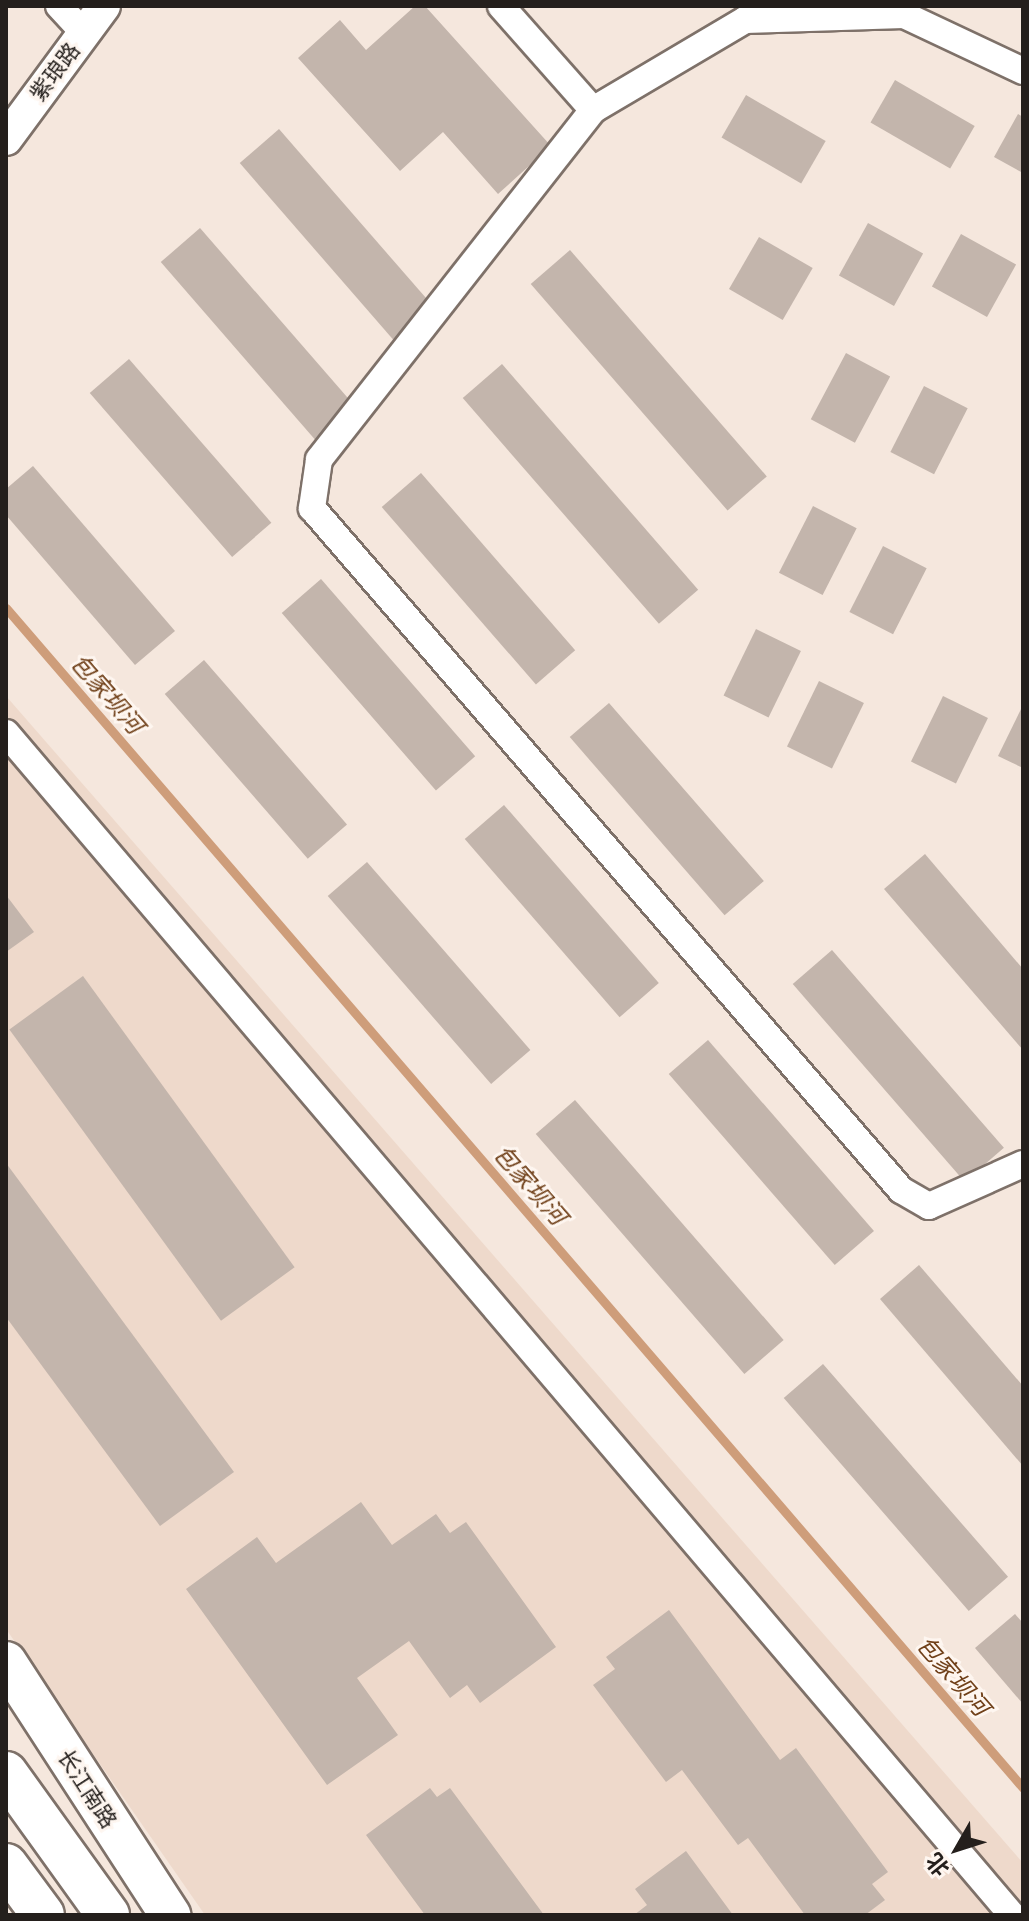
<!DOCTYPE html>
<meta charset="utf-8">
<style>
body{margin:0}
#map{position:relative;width:1029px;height:1921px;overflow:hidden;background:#f5e7dd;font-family:Helvetica,"Noto Sans SC",sans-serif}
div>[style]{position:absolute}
.built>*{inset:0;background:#eed9cb}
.stream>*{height:9px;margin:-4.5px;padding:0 4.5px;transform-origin:4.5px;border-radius:4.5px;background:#ce9d7a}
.building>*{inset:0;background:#c3b5ac;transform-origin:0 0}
.roads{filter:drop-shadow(2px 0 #7e7169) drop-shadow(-2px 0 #7e7169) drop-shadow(0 2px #7e7169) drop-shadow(0 -2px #7e7169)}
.minor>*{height:26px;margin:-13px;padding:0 13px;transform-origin:13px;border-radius:13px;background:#fff}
.tertiary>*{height:32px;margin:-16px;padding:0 16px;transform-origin:16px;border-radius:16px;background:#fff}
.primary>*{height:40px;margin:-20px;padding:0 20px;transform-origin:20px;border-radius:20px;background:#fff}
.trunk>*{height:42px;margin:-21px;padding:0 21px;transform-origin:21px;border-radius:21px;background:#fff}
span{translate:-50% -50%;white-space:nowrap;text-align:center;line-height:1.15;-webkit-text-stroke:6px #fef6f0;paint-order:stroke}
.street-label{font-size:22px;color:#241f1c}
.water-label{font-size:24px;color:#704019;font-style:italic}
.frame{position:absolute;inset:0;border:8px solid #241f1c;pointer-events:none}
.north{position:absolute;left:917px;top:1809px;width:80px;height:80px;-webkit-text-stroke:6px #fef6f0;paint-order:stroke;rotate:231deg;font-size:22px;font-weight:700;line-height:32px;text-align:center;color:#241f1c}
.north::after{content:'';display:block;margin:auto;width:28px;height:36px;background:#241f1c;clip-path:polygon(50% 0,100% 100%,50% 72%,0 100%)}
</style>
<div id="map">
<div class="built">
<i style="clip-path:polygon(6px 696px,1023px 1863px,1022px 1915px,205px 1915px,6px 1629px)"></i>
</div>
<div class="stream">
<i style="left:6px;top:608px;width:1558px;rotate:49.24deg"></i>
</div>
<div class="building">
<i style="clip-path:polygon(415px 6px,425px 6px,551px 146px,498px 194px,443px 132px,400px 171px,298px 58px,340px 20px,366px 50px)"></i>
<i style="left:895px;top:80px;width:92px;height:49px;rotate:30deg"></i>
<i style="left:746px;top:95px;width:92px;height:49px;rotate:30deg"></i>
<i style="clip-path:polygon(1018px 114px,1023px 117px,1023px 173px,994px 157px)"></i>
<i style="left:279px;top:129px;width:235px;height:52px;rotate:49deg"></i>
<i style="left:868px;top:223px;width:63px;height:60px;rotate:29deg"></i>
<i style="left:200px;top:228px;width:235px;height:52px;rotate:49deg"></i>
<i style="left:961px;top:234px;width:63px;height:60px;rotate:29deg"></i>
<i style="left:759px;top:237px;width:62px;height:60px;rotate:30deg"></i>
<i style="left:570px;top:250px;width:300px;height:52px;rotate:49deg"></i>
<i style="left:846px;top:353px;width:50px;height:75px;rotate:28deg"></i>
<i style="left:129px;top:359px;width:217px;height:52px;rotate:49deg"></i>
<i style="left:502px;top:364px;width:299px;height:52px;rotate:49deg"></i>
<i style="left:924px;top:386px;width:49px;height:74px;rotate:27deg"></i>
<i style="clip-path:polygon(33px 466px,175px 631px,135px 665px,6px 515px,6px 489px)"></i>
<i style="left:421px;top:473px;width:235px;height:52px;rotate:49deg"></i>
<i style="left:813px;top:506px;width:49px;height:75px;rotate:27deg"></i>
<i style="left:883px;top:546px;width:49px;height:74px;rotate:27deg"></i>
<i style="left:321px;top:579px;width:235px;height:52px;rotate:49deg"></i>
<i style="left:756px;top:629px;width:50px;height:74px;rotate:26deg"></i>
<i style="left:204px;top:660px;width:218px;height:52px;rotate:49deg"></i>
<i style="left:819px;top:681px;width:50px;height:73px;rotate:26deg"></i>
<i style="left:943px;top:696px;width:50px;height:73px;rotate:26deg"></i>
<i style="left:609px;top:703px;width:236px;height:52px;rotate:49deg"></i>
<i style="clip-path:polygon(1023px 705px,1023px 768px,998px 756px)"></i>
<i style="left:504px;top:805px;width:236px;height:52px;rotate:49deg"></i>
<i style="clip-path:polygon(925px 854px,1023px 969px,1023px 1050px,884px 889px)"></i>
<i style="left:367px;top:862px;width:249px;height:52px;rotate:49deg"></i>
<i style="clip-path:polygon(6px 895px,34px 932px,6px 952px)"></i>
<i style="left:832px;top:950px;width:262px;height:52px;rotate:49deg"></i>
<i style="left:83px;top:976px;width:360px;height:91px;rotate:54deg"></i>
<i style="left:708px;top:1040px;width:253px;height:52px;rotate:49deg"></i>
<i style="left:575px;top:1100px;width:318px;height:52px;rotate:49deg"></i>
<i style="clip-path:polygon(6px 1163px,234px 1472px,160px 1526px,6px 1317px)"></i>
<i style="clip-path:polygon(919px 1265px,1023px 1386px,1023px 1466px,880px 1299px)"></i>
<i style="left:823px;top:1364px;width:282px;height:52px;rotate:49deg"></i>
<i style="clip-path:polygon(361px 1502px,392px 1545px,436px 1514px,450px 1533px,466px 1522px,556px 1647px,480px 1703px,467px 1685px,450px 1698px,409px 1641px,357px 1678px,398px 1735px,327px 1785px,186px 1589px,257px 1537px,276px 1563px)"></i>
<i style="clip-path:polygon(669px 1610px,780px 1760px,796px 1748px,888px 1872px,872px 1884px,885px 1900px,865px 1915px,805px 1915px,748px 1838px,738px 1845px,682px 1770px,666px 1782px,593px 1685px,615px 1669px,606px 1657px)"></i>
<i style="clip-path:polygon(1015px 1614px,1023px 1623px,1023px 1704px,975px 1648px)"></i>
<i style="clip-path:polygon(430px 1788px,437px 1797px,450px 1788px,544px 1915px,425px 1915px,366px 1835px)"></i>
<i style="clip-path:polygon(686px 1851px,733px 1915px,634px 1915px,647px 1905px,635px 1889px)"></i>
</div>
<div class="roads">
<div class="minor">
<i style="left:59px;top:6px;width:37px;rotate:47deg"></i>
<i style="left:501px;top:6px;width:139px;rotate:48.5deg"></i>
<i style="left:1023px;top:71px;width:132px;rotate:-154.8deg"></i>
<i style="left:904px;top:15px;width:159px;rotate:178.2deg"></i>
<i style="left:745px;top:20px;width:177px;rotate:149.4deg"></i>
<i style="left:593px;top:110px;width:444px;rotate:128.1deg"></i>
<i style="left:319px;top:460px;width:49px;rotate:98.3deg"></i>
<i style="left:312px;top:508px;width:901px;rotate:49.18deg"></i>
<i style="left:901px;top:1190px;width:32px;rotate:30deg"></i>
<i style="left:929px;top:1206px;width:103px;rotate:-24.1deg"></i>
<i style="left:6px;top:733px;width:1552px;rotate:49.6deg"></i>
</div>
<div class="tertiary">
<i style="left:6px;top:139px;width:165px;rotate:-53.6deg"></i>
</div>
<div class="primary">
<i style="left:6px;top:1662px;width:302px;rotate:57deg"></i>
</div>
<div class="trunk">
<i style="left:6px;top:1773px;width:175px;rotate:54.3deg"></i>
<i style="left:6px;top:1865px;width:62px;rotate:53.5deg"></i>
</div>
</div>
<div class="street-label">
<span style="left:55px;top:72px;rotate:-53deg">紫琅路</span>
<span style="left:87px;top:1789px;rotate:57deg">长江南路</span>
</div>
<div class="water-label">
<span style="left:107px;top:694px;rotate:49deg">包家坝河</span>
<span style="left:530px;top:1185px;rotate:49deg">包家坝河</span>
<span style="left:953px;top:1676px;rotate:49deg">包家坝河</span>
</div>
<div class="frame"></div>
<div class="north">北</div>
</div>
